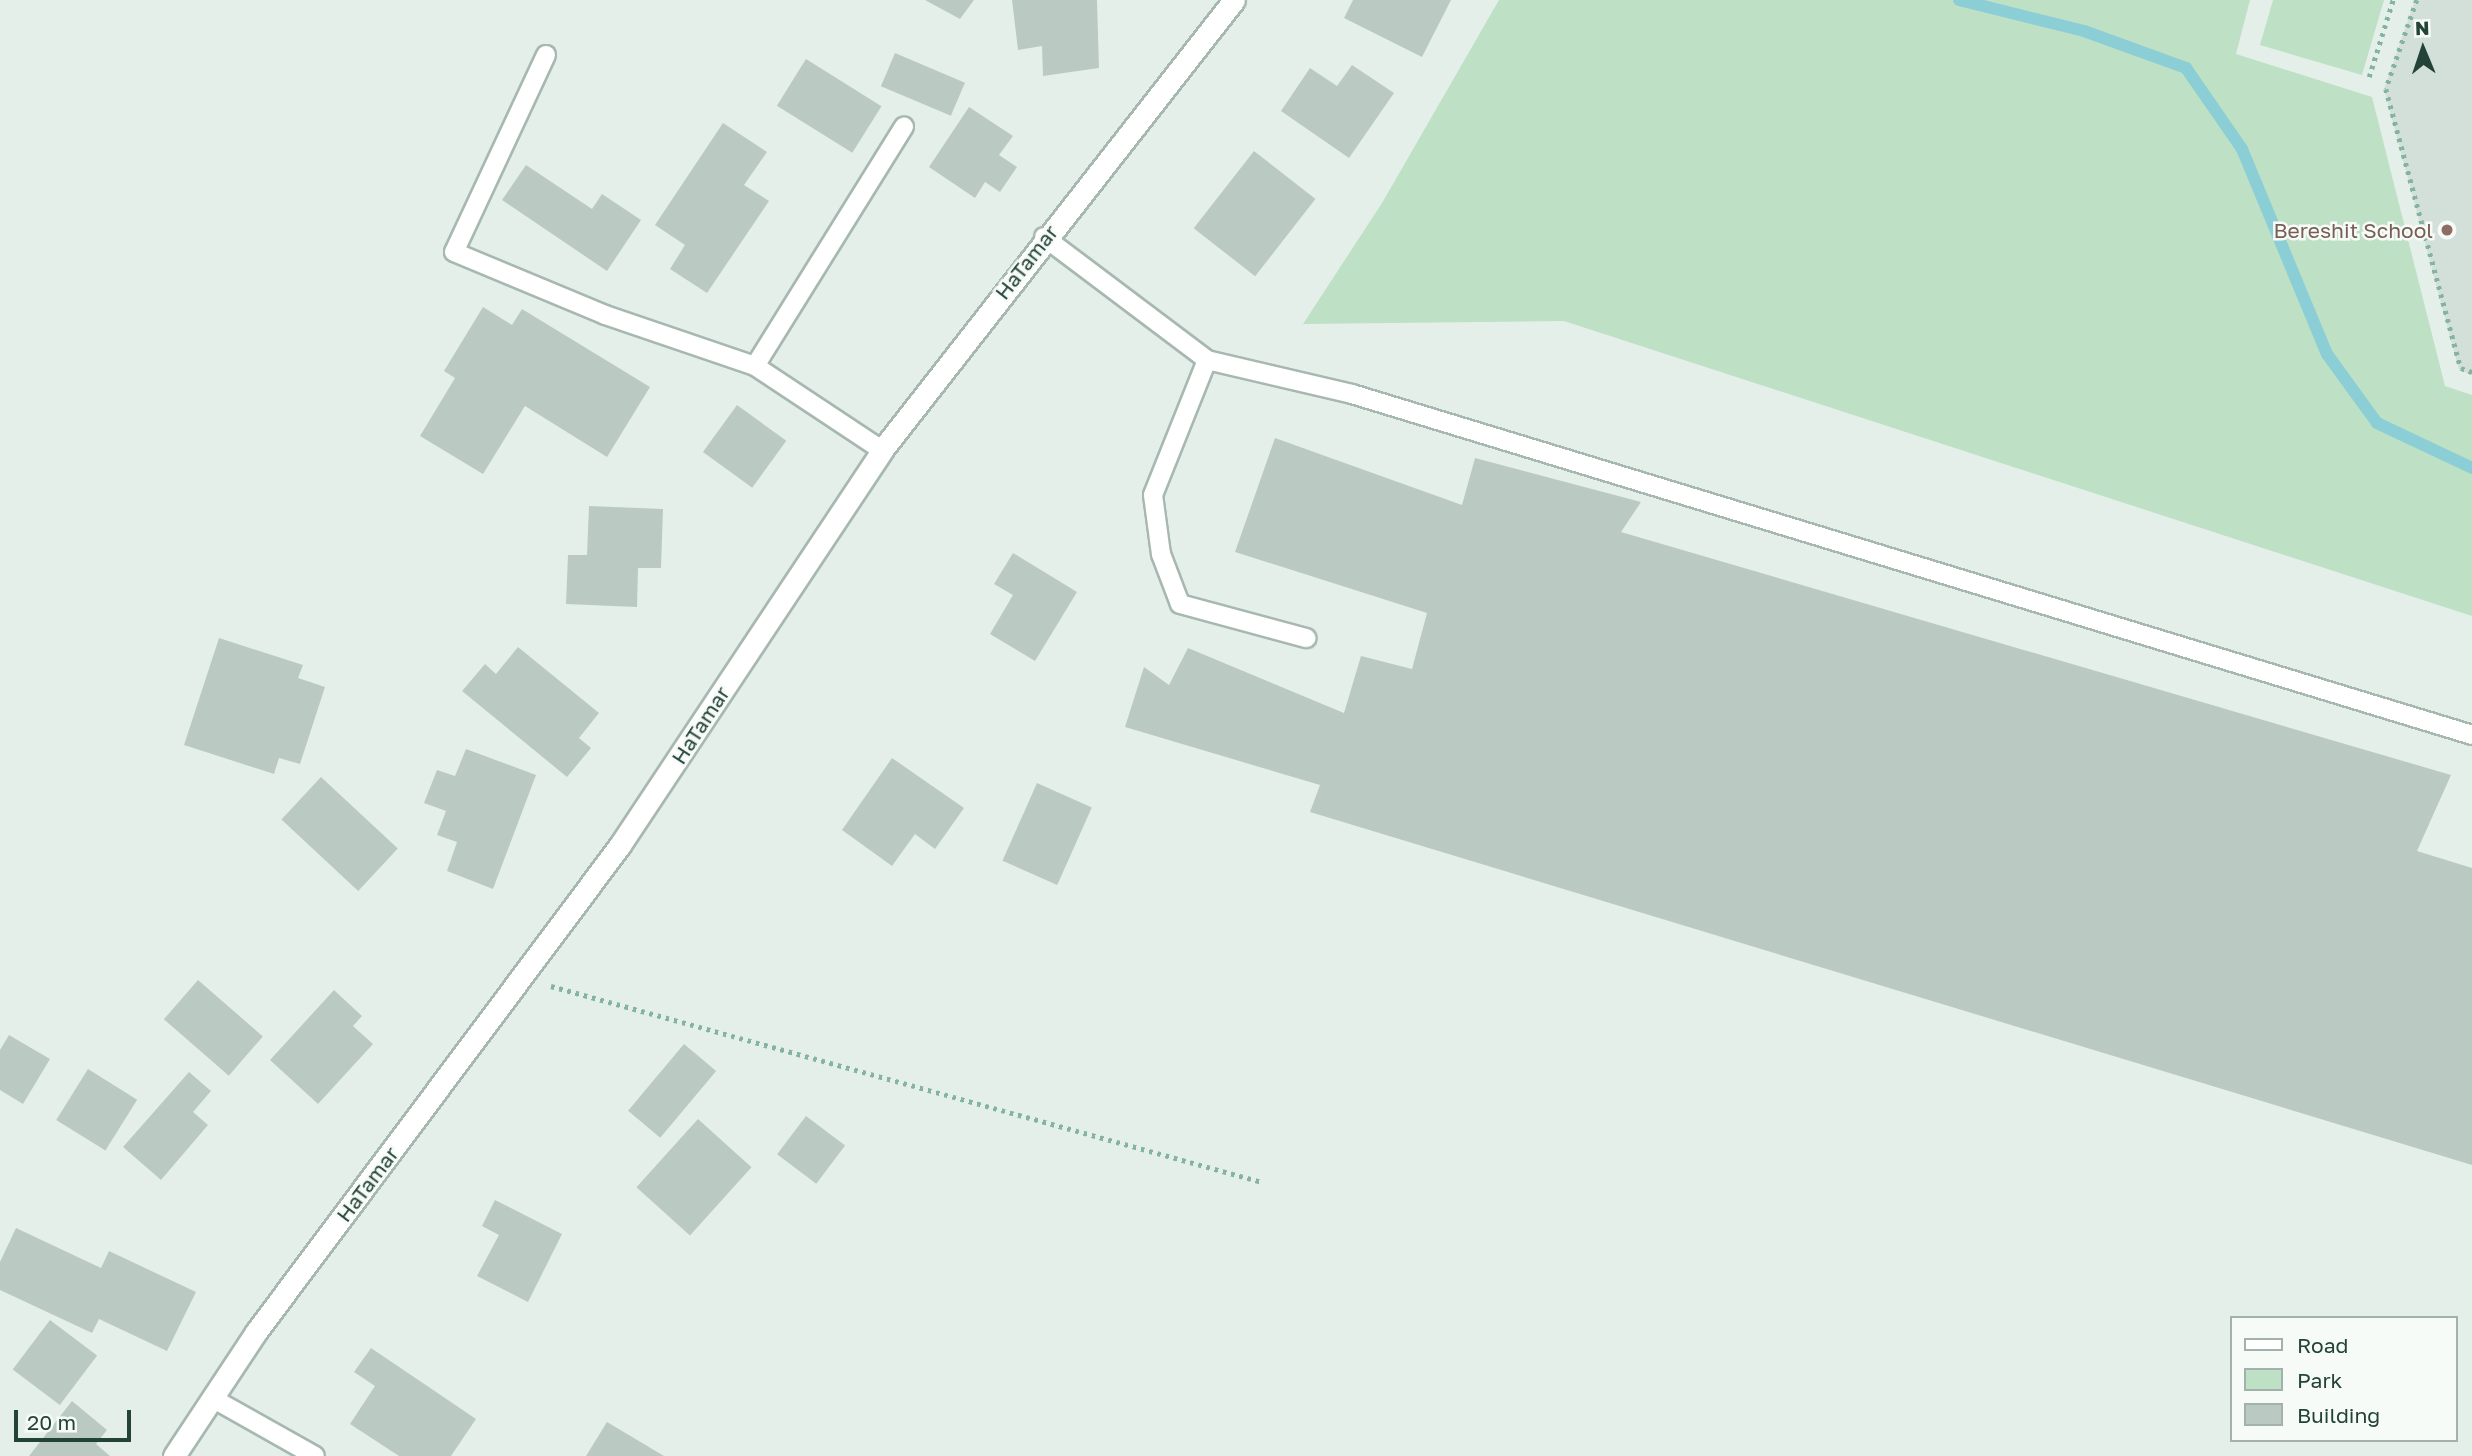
<!DOCTYPE html>
<style>
body{margin:0}
#map{position:relative;width:2472px;height:1456px;overflow:hidden;background:#e5efea;font-family:"Golos Text",sans-serif}
div>[style]{position:absolute}
.built>*{inset:0;background:#d3dfd9}
.green>*{inset:0;background:#bee0c5}
.stream>*{height:12px;margin:-6px;padding:0 6px;transform-origin:6px;border-radius:6px;background:#8cced5}
.building>*{inset:0;background:#bacac3;transform-origin:0 0}
.path>*{height:4.5px;margin-top:-2.25px;transform-origin:0;background:repeating-linear-gradient(90deg,#85b3a2 0 3.5px,transparent 0 8.5px)}
.roads{filter:drop-shadow(2px 0 #a7b8b1) drop-shadow(-2px 0 #a7b8b1) drop-shadow(0 2px #a7b8b1) drop-shadow(0 -2px #a7b8b1)}
.service>*{height:18px;margin:-9px;padding:0 9px;transform-origin:9px;border-radius:9px;background:#fff}
.minor>*{height:21px;margin:-10.5px;padding:0 10.5px;transform-origin:10.5px;border-radius:10.5px;background:#fff}
.dots>*{width:19px;height:19px;translate:-50% -50%;box-sizing:border-box;border:4px solid #f6fbf8;border-radius:50%}
span{translate:-50% -50%;white-space:nowrap;text-align:center;line-height:1.15;-webkit-text-stroke:5px #f6fbf8;paint-order:stroke}
.education-label{font-size:21px;color:#785e54}
.right{translate:-100% -50%;text-align:right}
.street-label{font-size:21px;color:#234238}
.legend{position:absolute;left:2230px;top:1316px;width:228px;height:126px;box-sizing:border-box;background:#f6fbf8;border:2px solid #a2b1ab;margin:0;padding:9px 12px;list-style:none;font-size:21px;color:#234238}
.legend li{display:flex;align-items:center;gap:14px;height:35px}
.legend b{width:35px;border:2px solid #a2b1ab}
.north{position:absolute;left:2388px;top:14px;width:70px;height:70px;-webkit-text-stroke:5px #f6fbf8;paint-order:stroke;rotate:358deg;font-size:19px;font-weight:700;line-height:28px;text-align:center;color:#234238}
.north::after{content:'';display:block;margin:auto;width:24px;height:32px;background:#234238;clip-path:polygon(50% 0,100% 100%,50% 72%,0 100%)}
.scale{position:absolute;left:14px;top:1410px;width:117px;height:32px;box-sizing:border-box;border:4px solid #234238;border-top:0;padding-left:9px;font-size:21px;line-height:24px;white-space:nowrap;color:#234238;-webkit-text-stroke:5px #f6fbf8;paint-order:stroke}
</style>
<div id="map">
<div class="built">
<i style="clip-path:polygon(2415px 0,2472px 0,2472px 375px,2459px 370px,2384px 89px)"></i>
</div>
<div class="green">
<i style="clip-path:polygon(1499px 0,2250px 0,2236px 54px,2372px 97px,2445px 386px,2472px 395px,2472px 616px,1564px 321px,1303px 324px,1382px 203px)"></i>
<i style="clip-path:polygon(2273px 0,2384px 0,2362px 75px,2260px 45px)"></i>
</div>
<div class="stream">
<i style="left:1959px;top:0;width:129px;rotate:13.9deg"></i>
<i style="left:2084px;top:31px;width:109px;rotate:19.9deg"></i>
<i style="left:2186px;top:68px;width:98px;rotate:55.3deg"></i>
<i style="left:2242px;top:149px;width:222px;rotate:67.5deg"></i>
<i style="left:2327px;top:354px;width:85px;rotate:54.1deg"></i>
<i style="left:2377px;top:423px;width:105px;rotate:25.3deg"></i>
</div>
<div class="building">
<i style="clip-path:polygon(925px 0,974px 0,960px 19px)"></i>
<i style="clip-path:polygon(1012px 0,1097px 0,1099px 68px,1043px 76px,1042px 46px,1018px 50px)"></i>
<i style="clip-path:polygon(1353px 0,1451px 0,1422px 57px,1344px 18px)"></i>
<i style="left:895px;top:53px;width:76px;height:36px;rotate:23deg"></i>
<i style="left:806px;top:59px;width:89px;height:55px;rotate:32deg"></i>
<i style="clip-path:polygon(1352px 65px,1394px 93px,1349px 158px,1281px 111px,1310px 68px,1337px 86px)"></i>
<i style="clip-path:polygon(969px 107px,1013px 136px,999px 155px,1017px 167px,1000px 192px,985px 182px,975px 198px,929px 167px)"></i>
<i style="clip-path:polygon(723px 123px,767px 152px,744px 185px,769px 201px,707px 293px,670px 269px,685px 245px,655px 225px)"></i>
<i style="left:1254px;top:151px;width:78px;height:98px;rotate:38deg"></i>
<i style="clip-path:polygon(526px 165px,592px 209px,602px 194px,641px 220px,607px 271px,502px 200px)"></i>
<i style="clip-path:polygon(483px 307px,512px 325px,522px 309px,650px 387px,607px 457px,525px 406px,483px 474px,420px 436px,455px 378px,444px 371px)"></i>
<i style="left:737px;top:405px;width:61px;height:58px;rotate:36deg"></i>
<i style="clip-path:polygon(1275px 438px,1462px 505px,1475px 458px,1641px 502px,1621px 532px,2451px 775px,2417px 851px,2472px 868px,2472px 1165px,1310px 812px,1320px 785px,1125px 727px,1144px 667px,1169px 685px,1188px 648px,1344px 713px,1361px 656px,1412px 669px,1427px 613px,1235px 552px)"></i>
<i style="clip-path:polygon(589px 506px,663px 509px,661px 568px,638px 568px,637px 607px,566px 604px,568px 555px,587px 555px)"></i>
<i style="clip-path:polygon(1013px 553px,1077px 592px,1035px 661px,990px 634px,1013px 595px,994px 584px)"></i>
<i style="clip-path:polygon(219px 638px,303px 665px,298px 678px,325px 687px,300px 764px,279px 758px,274px 774px,184px 745px)"></i>
<i style="clip-path:polygon(518px 647px,599px 713px,579px 738px,591px 748px,567px 777px,462px 691px,485px 664px,496px 674px)"></i>
<i style="clip-path:polygon(466px 749px,536px 775px,493px 889px,447px 871px,457px 842px,437px 835px,446px 811px,424px 803px,437px 770px,455px 776px)"></i>
<i style="clip-path:polygon(892px 758px,964px 808px,935px 849px,915px 834px,892px 866px,842px 830px)"></i>
<i style="left:321px;top:777px;width:105px;height:58px;rotate:43deg"></i>
<i style="left:1037px;top:783px;width:60px;height:85px;rotate:24deg"></i>
<i style="left:198px;top:980px;width:86px;height:52px;rotate:41deg"></i>
<i style="clip-path:polygon(334px 990px,362px 1016px,353px 1026px,373px 1044px,318px 1104px,270px 1060px)"></i>
<i style="clip-path:polygon(9px 1035px,50px 1059px,23px 1104px,0 1090px,0 1050px)"></i>
<i style="left:684px;top:1044px;width:42px;height:87px;rotate:40deg"></i>
<i style="left:88px;top:1069px;width:58px;height:60px;rotate:32deg"></i>
<i style="clip-path:polygon(189px 1072px,211px 1091px,193px 1112px,208px 1125px,161px 1180px,123px 1147px)"></i>
<i style="left:806px;top:1116px;width:49px;height:48px;rotate:37deg"></i>
<i style="left:698px;top:1119px;width:72px;height:92px;rotate:42deg"></i>
<i style="clip-path:polygon(495px 1200px,562px 1234px,528px 1302px,477px 1276px,499px 1235px,482px 1226px)"></i>
<i style="clip-path:polygon(16px 1228px,101px 1268px,109px 1251px,196px 1292px,167px 1351px,99px 1319px,92px 1333px,0 1290px,0 1262px)"></i>
<i style="left:50px;top:1320px;width:59px;height:62px;rotate:37deg"></i>
<i style="clip-path:polygon(371px 1348px,476px 1419px,451px 1456px,399px 1456px,350px 1424px,375px 1386px,354px 1372px)"></i>
<i style="clip-path:polygon(72px 1401px,107px 1430px,96px 1444px,110px 1456px,29px 1456px)"></i>
<i style="clip-path:polygon(607px 1422px,664px 1456px,586px 1456px)"></i>
</div>
<div class="path">
<i style="left:2417px;top:0;width:94px;rotate:109.2deg"></i>
<i style="left:2386px;top:89px;width:289px;rotate:75deg"></i>
<i style="left:2461px;top:368px;width:12px;rotate:20deg"></i>
<i style="left:2369px;top:77px;width:81px;rotate:-72.7deg"></i>
<i style="left:551px;top:986px;width:738px;rotate:15.41deg"></i>
</div>
<div class="roads">
<div class="service">
<i style="left:546px;top:55px;width:217px;rotate:115deg"></i>
<i style="left:454px;top:252px;width:164px;rotate:22.6deg"></i>
<i style="left:605px;top:315px;width:158px;rotate:18.8deg"></i>
<i style="left:755px;top:366px;width:152px;rotate:33.5deg"></i>
<i style="left:1044px;top:237px;width:204px;rotate:37deg"></i>
<i style="left:1207px;top:360px;width:149px;rotate:13.2deg"></i>
<i style="left:1352px;top:394px;width:1171px;rotate:16.93deg"></i>
<i style="left:1207px;top:360px;width:145px;rotate:111.8deg"></i>
<i style="left:1153px;top:495px;width:60px;rotate:82.3deg"></i>
<i style="left:1161px;top:554px;width:53px;rotate:69.2deg"></i>
<i style="left:1180px;top:604px;width:131px;rotate:15.1deg"></i>
<i style="left:755px;top:366px;width:282px;rotate:-58.1deg"></i>
<i style="left:212px;top:1398px;width:118px;rotate:29.4deg"></i>
</div>
<div class="minor">
<i style="left:174px;top:1456px;width:149px;rotate:-56.5deg"></i>
<i style="left:256px;top:1332px;width:608px;rotate:-53.22deg"></i>
<i style="left:620px;top:845px;width:474px;rotate:-56.4deg"></i>
<i style="left:882px;top:450px;width:571px;rotate:-51.97deg"></i>
</div>
</div>
<div class="dots">
<i style="left:2447px;top:230px;background:#8d6e63"></i>
</div>
<div class="education-label">
<span class="right" style="left:2433px;top:230px">Bereshit School</span>
</div>
<div class="street-label">
<span style="left:1026px;top:262px;rotate:-52deg">HaTamar</span>
<span style="left:700px;top:725px;rotate:-57deg">HaTamar</span>
<span style="left:367px;top:1184px;rotate:-53deg">HaTamar</span>
</div>
<ul class="legend">
<li><b style="height:9px;background:#fff"></b>Road</li>
<li><b style="height:19px;background:#bee0c5"></b>Park</li>
<li><b style="height:19px;background:#bacac3"></b>Building</li>
</ul>
<div class="north">N</div>
<div class="scale">20 m</div>
</div>
